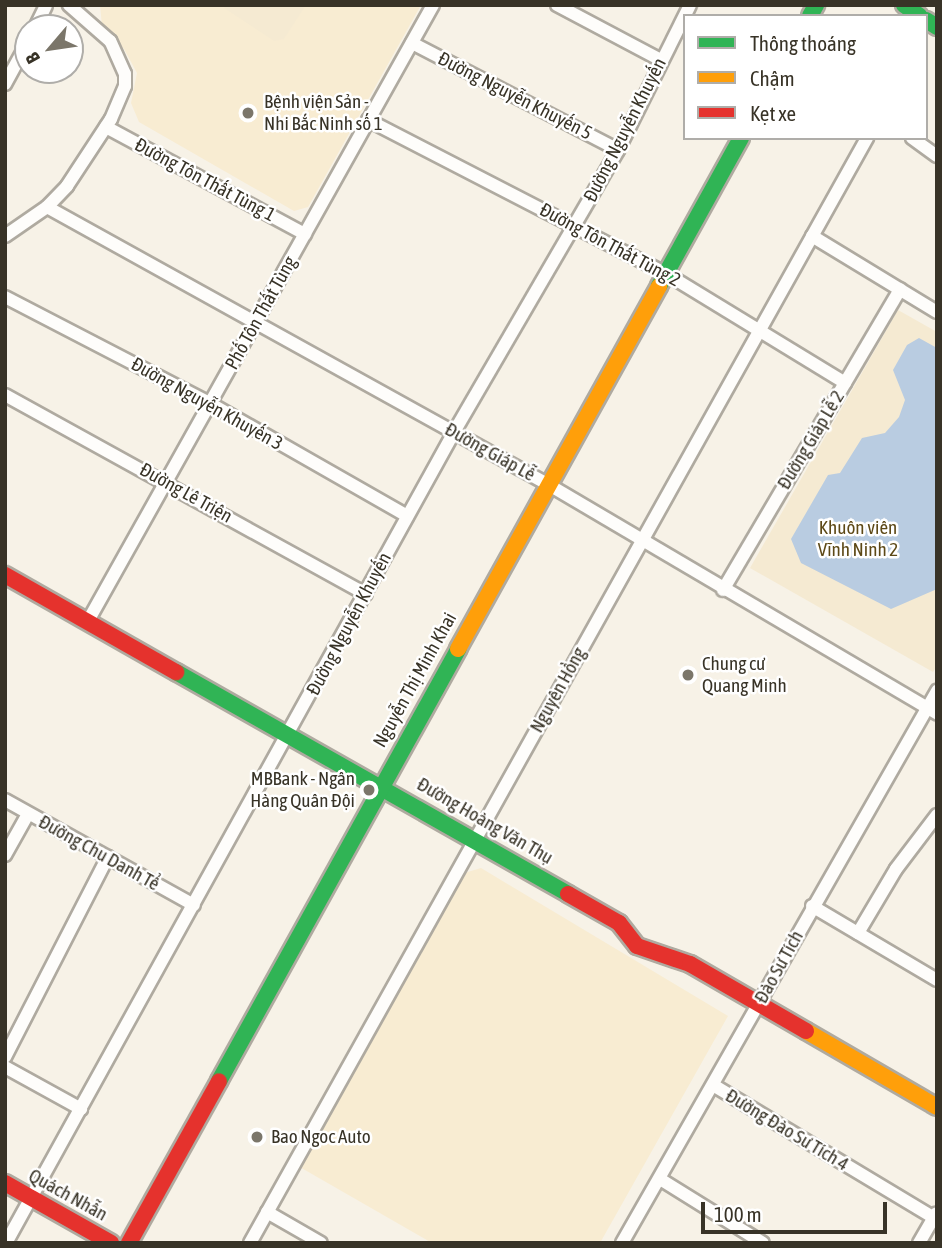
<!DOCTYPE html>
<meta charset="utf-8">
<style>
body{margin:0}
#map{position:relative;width:942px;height:1248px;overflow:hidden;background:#f7f2e7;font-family:"Asap Condensed",sans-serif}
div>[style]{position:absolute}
.built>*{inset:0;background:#f8ecd2}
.green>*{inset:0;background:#f5ead2}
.water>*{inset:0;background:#b9cce1}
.roads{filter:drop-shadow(2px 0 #afaaa0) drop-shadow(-2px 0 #afaaa0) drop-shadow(0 2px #afaaa0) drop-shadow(0 -2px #afaaa0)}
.street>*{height:12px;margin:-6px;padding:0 6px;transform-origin:6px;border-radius:6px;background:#fefdfb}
.fast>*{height:16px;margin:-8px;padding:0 8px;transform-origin:8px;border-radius:8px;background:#30b455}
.slow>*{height:16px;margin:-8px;padding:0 8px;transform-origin:8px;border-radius:8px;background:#ff9f0a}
.jam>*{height:16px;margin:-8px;padding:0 8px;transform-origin:8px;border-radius:8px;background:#e5322d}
.dots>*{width:19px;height:19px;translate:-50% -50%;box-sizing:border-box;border:4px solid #fff;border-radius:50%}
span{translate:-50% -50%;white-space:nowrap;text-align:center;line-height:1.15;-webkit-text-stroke:5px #fff;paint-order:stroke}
.street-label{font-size:19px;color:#383327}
.poi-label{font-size:19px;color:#383327}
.left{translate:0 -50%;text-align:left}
.right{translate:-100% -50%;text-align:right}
.park-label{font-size:19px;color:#5d4917}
.frame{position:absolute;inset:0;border:7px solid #383327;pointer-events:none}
.legend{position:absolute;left:683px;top:14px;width:245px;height:126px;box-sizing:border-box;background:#fff;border:2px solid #afada9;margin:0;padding:9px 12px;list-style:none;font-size:21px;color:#383327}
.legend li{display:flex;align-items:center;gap:14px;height:35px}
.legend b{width:35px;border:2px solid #afada9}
.north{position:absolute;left:14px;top:14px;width:70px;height:70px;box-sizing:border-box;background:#fff;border:2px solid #afada9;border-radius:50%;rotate:241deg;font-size:19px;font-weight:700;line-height:28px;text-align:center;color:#383327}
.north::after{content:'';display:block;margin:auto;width:24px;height:32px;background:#7b766a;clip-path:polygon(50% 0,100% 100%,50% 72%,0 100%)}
.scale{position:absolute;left:701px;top:1202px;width:186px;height:32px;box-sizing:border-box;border:4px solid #383327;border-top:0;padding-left:9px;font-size:21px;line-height:24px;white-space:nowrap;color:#383327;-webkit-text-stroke:5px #fff;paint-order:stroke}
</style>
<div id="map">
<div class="built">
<i style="clip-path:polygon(100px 5px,421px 5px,308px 207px,294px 211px,139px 122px,131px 103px,137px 73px,124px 49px,102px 26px)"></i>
<i style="clip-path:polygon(481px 868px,728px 1016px,600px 1243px,432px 1243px,298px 1166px,461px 874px)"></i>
</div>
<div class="green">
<i style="clip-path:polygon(226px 5px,306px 5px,284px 39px,274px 41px,224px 8px)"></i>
<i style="clip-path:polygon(898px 310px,937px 332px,937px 666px,933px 672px,750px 568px)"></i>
</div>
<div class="water">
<i style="clip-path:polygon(919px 338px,937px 348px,937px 589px,891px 609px,801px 563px,791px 539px,828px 475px,840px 473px,862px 438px,885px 433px,899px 417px,905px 400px,893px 370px,907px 345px)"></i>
</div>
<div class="roads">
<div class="street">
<i style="left:557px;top:5px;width:118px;rotate:27.9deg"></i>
<i style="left:35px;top:28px;width:25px;rotate:-64deg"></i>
<i style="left:412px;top:43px;width:232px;rotate:27.4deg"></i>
<i style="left:5px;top:84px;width:48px;rotate:-61.3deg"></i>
<i style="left:368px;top:120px;width:334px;rotate:27.3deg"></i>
<i style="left:665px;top:273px;width:211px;rotate:31.4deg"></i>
<i style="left:106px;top:127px;width:226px;rotate:28.3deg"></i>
<i style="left:912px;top:138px;width:31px;rotate:36deg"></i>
<i style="left:47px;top:207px;width:574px;rotate:28.98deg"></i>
<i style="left:549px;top:485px;width:451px;rotate:30.5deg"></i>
<i style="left:5px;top:236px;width:51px;rotate:-34.6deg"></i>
<i style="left:47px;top:207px;width:29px;rotate:-46deg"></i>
<i style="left:67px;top:186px;width:80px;rotate:-56.7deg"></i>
<i style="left:111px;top:119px;width:36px;rotate:-67deg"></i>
<i style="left:125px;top:86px;width:12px;rotate:-90deg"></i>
<i style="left:125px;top:74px;width:36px;rotate:-114deg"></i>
<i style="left:110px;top:41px;width:55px;rotate:-138.7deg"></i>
<i style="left:812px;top:236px;width:146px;rotate:31.3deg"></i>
<i style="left:5px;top:297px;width:232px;rotate:27.4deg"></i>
<i style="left:211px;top:404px;width:226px;rotate:29.7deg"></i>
<i style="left:5px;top:395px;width:412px;rotate:28.9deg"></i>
<i style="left:723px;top:590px;width:349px;rotate:-59.5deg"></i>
<i style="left:88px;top:621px;width:706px;rotate:-60.75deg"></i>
<i style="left:5px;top:800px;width:216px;rotate:29.1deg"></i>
<i style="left:5px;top:855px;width:47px;rotate:-60.7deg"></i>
<i style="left:812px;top:906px;width:145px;rotate:30.6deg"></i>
<i style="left:858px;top:933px;width:74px;rotate:-59.3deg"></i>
<i style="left:896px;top:869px;width:68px;rotate:-52.8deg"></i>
<i style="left:5px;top:1057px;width:225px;rotate:-62.8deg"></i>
<i style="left:5px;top:1067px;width:87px;rotate:28.9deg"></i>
<i style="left:713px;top:1085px;width:257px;rotate:31deg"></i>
<i style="left:660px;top:1179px;width:121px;rotate:31.9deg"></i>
<i style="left:267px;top:1212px;width:62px;rotate:29.9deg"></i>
<i style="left:6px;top:1243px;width:927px;rotate:-61.08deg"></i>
<i style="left:454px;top:432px;width:326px;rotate:-59.8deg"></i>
<i style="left:618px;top:150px;width:162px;rotate:-63.6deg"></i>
<i style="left:250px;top:1243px;width:1266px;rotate:-60.82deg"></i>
<i style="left:622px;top:1243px;width:636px;rotate:-60.29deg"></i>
<i style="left:919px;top:1243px;width:34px;rotate:-60deg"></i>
</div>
<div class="fast">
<i style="left:904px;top:5px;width:19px;rotate:35deg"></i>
<i style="left:810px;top:16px;width:13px;rotate:-61deg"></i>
<i style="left:926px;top:20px;width:13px;rotate:32deg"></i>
<i style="left:659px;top:286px;width:169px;rotate:-61deg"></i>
<i style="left:176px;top:672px;width:450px;rotate:29.5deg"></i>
<i style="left:219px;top:1081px;width:494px;rotate:-61deg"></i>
</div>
<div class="slow">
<i style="left:458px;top:649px;width:415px;rotate:-61deg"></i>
<i style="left:806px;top:1031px;width:151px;rotate:30.1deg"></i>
</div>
<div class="jam">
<i style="left:5px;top:575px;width:197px;rotate:29.6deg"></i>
<i style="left:568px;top:894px;width:59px;rotate:29.6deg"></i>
<i style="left:619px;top:923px;width:29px;rotate:52deg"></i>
<i style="left:637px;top:946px;width:56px;rotate:18.8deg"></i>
<i style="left:690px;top:964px;width:134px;rotate:30deg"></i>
<i style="left:5px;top:1183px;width:122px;rotate:29.5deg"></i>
<i style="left:129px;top:1243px;width:185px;rotate:-60.9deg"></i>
</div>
</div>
<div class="dots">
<i style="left:248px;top:113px;background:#7b766a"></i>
<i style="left:688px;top:675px;background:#7b766a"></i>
<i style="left:369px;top:790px;background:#7b766a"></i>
<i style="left:257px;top:1137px;background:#7b766a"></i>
</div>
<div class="street-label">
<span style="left:515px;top:96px;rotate:27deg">Đường Nguyễn Khuyến 5</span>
<span style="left:625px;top:130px;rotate:-63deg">Đường Nguyễn Khuyến</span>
<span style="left:205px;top:180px;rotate:28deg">Đường Tôn Thất Tùng 1</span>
<span style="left:610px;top:245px;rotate:28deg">Đường Tôn Thất Tùng 2</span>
<span style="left:261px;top:313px;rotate:-61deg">Phố Tôn Thất Tùng</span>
<span style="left:207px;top:404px;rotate:29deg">Đường Nguyễn Khuyến 3</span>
<span style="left:811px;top:440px;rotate:-59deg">Đường Giáp Lễ 2</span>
<span style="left:490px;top:452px;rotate:29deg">Đường Giáp Lễ</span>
<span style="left:186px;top:493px;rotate:29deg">Đường Lê Triện</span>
<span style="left:349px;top:624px;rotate:-62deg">Đường Nguyễn Khuyến</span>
<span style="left:415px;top:680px;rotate:-61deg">Nguyễn Thị Minh Khai</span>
<span style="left:558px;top:690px;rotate:-61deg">Nguyên Hồng</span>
<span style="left:485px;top:821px;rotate:30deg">Đường Hoàng Văn Thụ</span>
<span style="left:99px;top:853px;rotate:29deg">Đường Chu Danh Tể</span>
<span style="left:779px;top:967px;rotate:-61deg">Đào Sư Tích</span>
<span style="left:787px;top:1130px;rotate:31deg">Đường Đào Sư Tích 4</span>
<span style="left:68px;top:1195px;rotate:29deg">Quách Nhẫn</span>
</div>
<div class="poi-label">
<span class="left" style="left:264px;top:113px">Bệnh viện Sản -<br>Nhi Bắc Ninh số 1</span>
<span class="left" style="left:702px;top:675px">Chung cư<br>Quang Minh</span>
<span class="right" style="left:355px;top:790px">MBBank - Ngân<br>Hàng Quân Đội</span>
<span class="left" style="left:271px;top:1137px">Bao Ngoc Auto</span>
</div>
<div class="park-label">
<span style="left:858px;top:539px">Khuôn viên<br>Vĩnh Ninh 2</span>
</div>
<div class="frame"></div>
<ul class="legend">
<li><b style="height:9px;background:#30b455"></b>Thông thoáng</li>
<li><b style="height:9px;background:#ff9f0a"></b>Chậm</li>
<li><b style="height:9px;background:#e5322d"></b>Kẹt xe</li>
</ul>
<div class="north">B</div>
<div class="scale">100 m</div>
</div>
